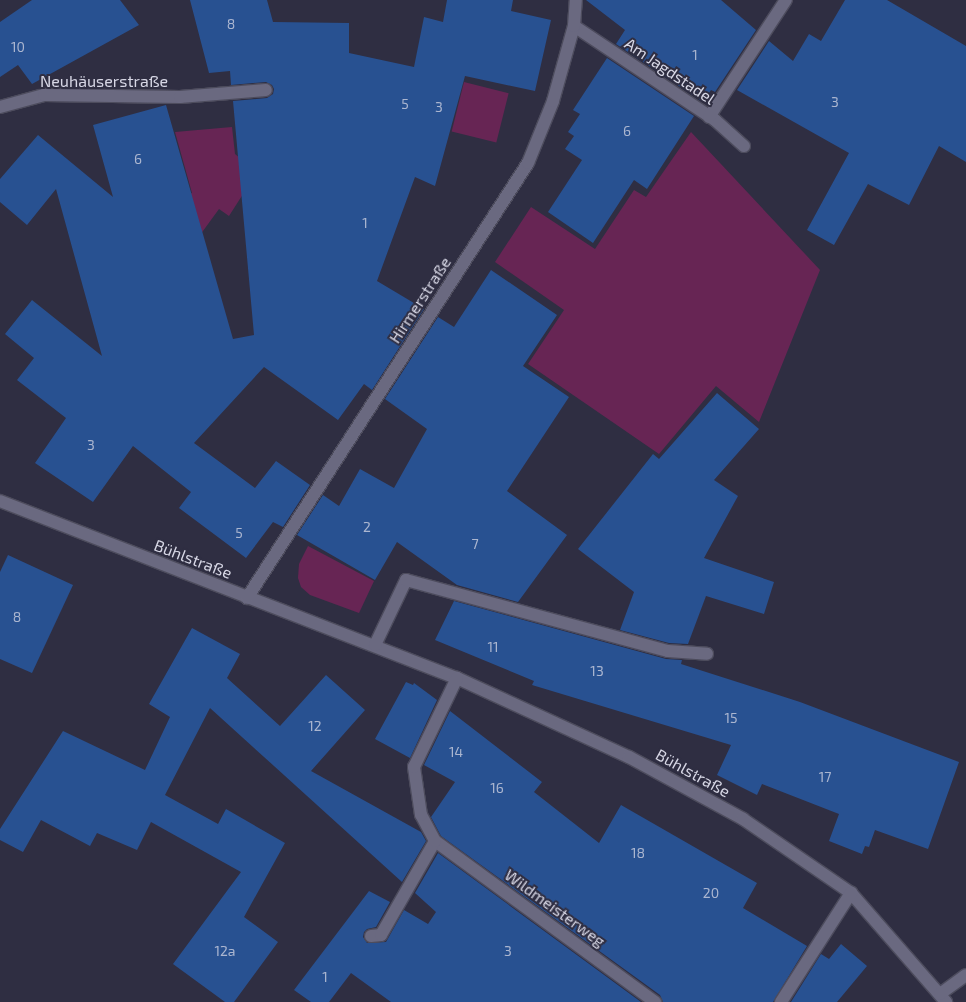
<!DOCTYPE html>
<meta charset="utf-8">
<style>
body{margin:0}
#map{position:relative;width:966px;height:1002px;overflow:hidden;background:#2f2e42;font-family:"Exo 2",sans-serif}
div>[style]{position:absolute}
.green>*{inset:0;background:#672554;transform-origin:0 0}
.building>*{inset:0;background:#285191}
.roads{filter:drop-shadow(1px 0 #4d4c5d) drop-shadow(-1px 0 #4d4c5d) drop-shadow(0 1px #4d4c5d) drop-shadow(0 -1px #4d4c5d)}
.minor>*{height:12px;margin:-6px;padding:0 6px;transform-origin:6px;border-radius:6px;background:#6a6980}
span{translate:-50% -50%;white-space:nowrap;text-align:center;line-height:1.15;-webkit-text-stroke:4px #2f2e42;paint-order:stroke}
.number-label{font-size:14px;color:#abb6d0}
.number-label span{-webkit-text-stroke-width:0}
.street-label{font-size:16px;color:#d7d7e5}
</style>
<div id="map">
<div class="green">
<i style="left:464px;top:82px;width:46px;height:51px;rotate:14deg"></i>
<i style="clip-path:polygon(232px 127px,235px 154px,250px 166px,245px 191px,229px 216px,219px 209px,160px 290px,164px 201px,192px 193px,175px 132px)"></i>
<i style="clip-path:polygon(691px 132px,820px 270px,759px 422px,716px 386px,659px 454px,528px 364px,564px 310px,495px 262px,531px 207px,595px 249px,634px 190px,646px 197px)"></i>
<i style="clip-path:polygon(308px 546px,374px 581px,359px 613px,310px 595px,301px 587px,298px 578px,299px 564px)"></i>
</div>
<div class="building">
<i style="clip-path:polygon(32px 0,120px 0,139px 25px,32px 84px,18px 65px,0 77px,0 22px)"></i>
<i style="clip-path:polygon(190px 0,267px 0,273px 22px,349px 23px,349px 53px,414px 67px,424px 17px,443px 22px,447px 0,513px 0,511px 11px,551px 20px,535px 91px,465px 76px,435px 186px,415px 177px,377px 281px,424px 309px,372px 390px,364px 384px,338px 420px,264px 367px,194px 443px,255px 488px,276px 461px,310px 485px,283px 527px,273px 522px,246px 558px,179px 508px,191px 492px,133px 446px,93px 502px,35px 463px,66px 418px,17px 380px,34px 358px,5px 334px,32px 300px,102px 356px,56px 189px,27px 225px,0 202px,0 179px,38px 135px,113px 197px,93px 125px,166px 105px,233px 339px,254px 335px,233px 101px,267px 98px,273px 94px,274px 89px,272px 85px,266px 82px,231px 85px,230px 71px,209px 73px)"></i>
<i style="clip-path:polygon(586px 0,721px 0,756px 30px,715px 92px,711px 90px,703px 102px,616px 44px,625px 30px)"></i>
<i style="clip-path:polygon(845px 0,887px 0,966px 46px,966px 162px,939px 146px,909px 205px,868px 184px,834px 245px,807px 230px,849px 153px,737px 90px,769px 41px,793px 61px,809px 34px,821px 41px)"></i>
<i style="clip-path:polygon(607px 58px,694px 116px,647px 189px,634px 180px,593px 243px,548px 212px,582px 160px,565px 149px,574px 136px,568px 132px,580px 114px,573px 110px)"></i>
<i style="clip-path:polygon(491px 270px,557px 315px,523px 366px,569px 397px,507px 491px,567px 535px,518px 602px,457px 585px,397px 542px,375px 580px,297px 535px,323px 495px,339px 506px,360px 469px,394px 488px,427px 429px,385px 399px,438px 317px,454px 327px)"></i>
<i style="clip-path:polygon(717px 393px,759px 429px,714px 480px,738px 496px,704px 558px,774px 582px,764px 614px,706px 596px,688px 644px,669px 643px,620px 630px,634px 592px,578px 549px,653px 454px,659px 459px)"></i>
<i style="clip-path:polygon(8px 555px,73px 585px,32px 673px,0 659px,0 572px)"></i>
<i style="clip-path:polygon(454px 601px,666px 659px,682px 660px,681px 664px,800px 702px,959px 762px,928px 849px,875px 830px,869px 847px,865px 846px,862px 854px,829px 841px,839px 814px,762px 784px,757px 795px,717px 775px,731px 745px,532px 685px,534px 681px,435px 640px)"></i>
<i style="clip-path:polygon(192px 628px,240px 654px,227px 678px,280px 726px,326px 675px,365px 710px,311px 771px,421px 832px,426px 841px,402px 882px,210px 708px,165px 795px,218px 824px,226px 809px,285px 843px,244px 917px,278px 942px,234px 1002px,225px 1002px,173px 964px,241px 872px,151px 822px,137px 850px,97px 833px,90px 846px,41px 820px,23px 852px,0 840px,0 829px,63px 731px,145px 770px,170px 717px,149px 704px)"></i>
<i style="clip-path:polygon(406px 682px,413px 685px,414px 683px,437px 700px,410px 758px,375px 739px)"></i>
<i style="clip-path:polygon(450px 711px,542px 782px,534px 792px,599px 843px,621px 805px,757px 883px,743px 908px,807px 946px,773px 1002px,663px 1002px,660px 995px,441px 836px,431px 817px,455px 782px,424px 765px)"></i>
<i style="clip-path:polygon(438px 853px,641px 1002px,391px 1002px,351px 973px,329px 1002px,311px 1002px,294px 990px,369px 891px,390px 902px,376px 927px,367px 929px,364px 932px,363px 937px,367px 943px,386px 942px,404px 910px,428px 924px,436px 912px,415px 893px)"></i>
<i style="clip-path:polygon(841px 944px,867px 966px,837px 1002px,791px 1002px,821px 954px,829px 959px)"></i>
</div>
<div class="roads">
<div class="minor">
<i style="left:574px;top:26px;width:169px;rotate:33.7deg"></i>
<i style="left:715px;top:120px;width:39px;rotate:42deg"></i>
<i style="left:0;top:107px;width:46px;rotate:-15.3deg"></i>
<i style="left:44px;top:95px;width:136px;rotate:0.8deg"></i>
<i style="left:180px;top:97px;width:86px;rotate:-4.7deg"></i>
<i style="left:709px;top:117px;width:140px;rotate:-56.7deg"></i>
<i style="left:0;top:501px;width:490px;rotate:21.2deg"></i>
<i style="left:457px;top:678px;width:189px;rotate:24.7deg"></i>
<i style="left:629px;top:757px;width:130px;rotate:28.5deg"></i>
<i style="left:743px;top:819px;width:131px;rotate:34.4deg"></i>
<i style="left:851px;top:893px;width:145px;rotate:48.9deg"></i>
<i style="left:247px;top:598px;width:518px;rotate:-57.14deg"></i>
<i style="left:528px;top:163px;width:67px;rotate:-68deg"></i>
<i style="left:553px;top:101px;width:78px;rotate:-74.4deg"></i>
<i style="left:574px;top:26px;width:26px;rotate:-86deg"></i>
<i style="left:375px;top:645px;width:72px;rotate:-64.5deg"></i>
<i style="left:406px;top:580px;width:271px;rotate:15.2deg"></i>
<i style="left:668px;top:651px;width:39px;rotate:4deg"></i>
<i style="left:435px;top:841px;width:273px;rotate:36.2deg"></i>
<i style="left:371px;top:936px;width:10px;rotate:-6deg"></i>
<i style="left:381px;top:935px;width:108px;rotate:-60.1deg"></i>
<i style="left:435px;top:841px;width:30px;rotate:-118deg"></i>
<i style="left:421px;top:815px;width:49px;rotate:-98.3deg"></i>
<i style="left:414px;top:767px;width:99px;rotate:-64.2deg"></i>
<i style="left:940px;top:994px;width:32px;rotate:-36deg"></i>
<i style="left:781px;top:1002px;width:130px;rotate:-57.3deg"></i>
</div>
</div>
<div class="number-label">
<span style="left:231px;top:24px">8</span>
<span style="left:18px;top:47px">10</span>
<span style="left:695px;top:55px">1</span>
<span style="left:835px;top:102px">3</span>
<span style="left:405px;top:104px">5</span>
<span style="left:439px;top:107px">3</span>
<span style="left:627px;top:131px">6</span>
<span style="left:138px;top:159px">6</span>
<span style="left:365px;top:223px">1</span>
<span style="left:91px;top:445px">3</span>
<span style="left:367px;top:527px">2</span>
<span style="left:239px;top:533px">5</span>
<span style="left:475px;top:544px">7</span>
<span style="left:17px;top:617px">8</span>
<span style="left:493px;top:647px">11</span>
<span style="left:597px;top:671px">13</span>
<span style="left:731px;top:718px">15</span>
<span style="left:315px;top:726px">12</span>
<span style="left:456px;top:752px">14</span>
<span style="left:825px;top:777px">17</span>
<span style="left:497px;top:788px">16</span>
<span style="left:638px;top:853px">18</span>
<span style="left:711px;top:893px">20</span>
<span style="left:225px;top:951px">12a</span>
<span style="left:508px;top:951px">3</span>
<span style="left:325px;top:977px">1</span>
</div>
<div class="street-label">
<span style="left:670px;top:71px;rotate:34deg">Am Jagdstadel</span>
<span style="left:104px;top:81px">Neuhäuserstraße</span>
<span style="left:420px;top:300px;rotate:-57deg">Hirmerstraße</span>
<span style="left:193px;top:559px;rotate:21deg">Bühlstraße</span>
<span style="left:693px;top:773px;rotate:29deg">Bühlstraße</span>
<span style="left:555px;top:908px;rotate:36deg">Wildmeisterweg</span>
</div>
</div>
